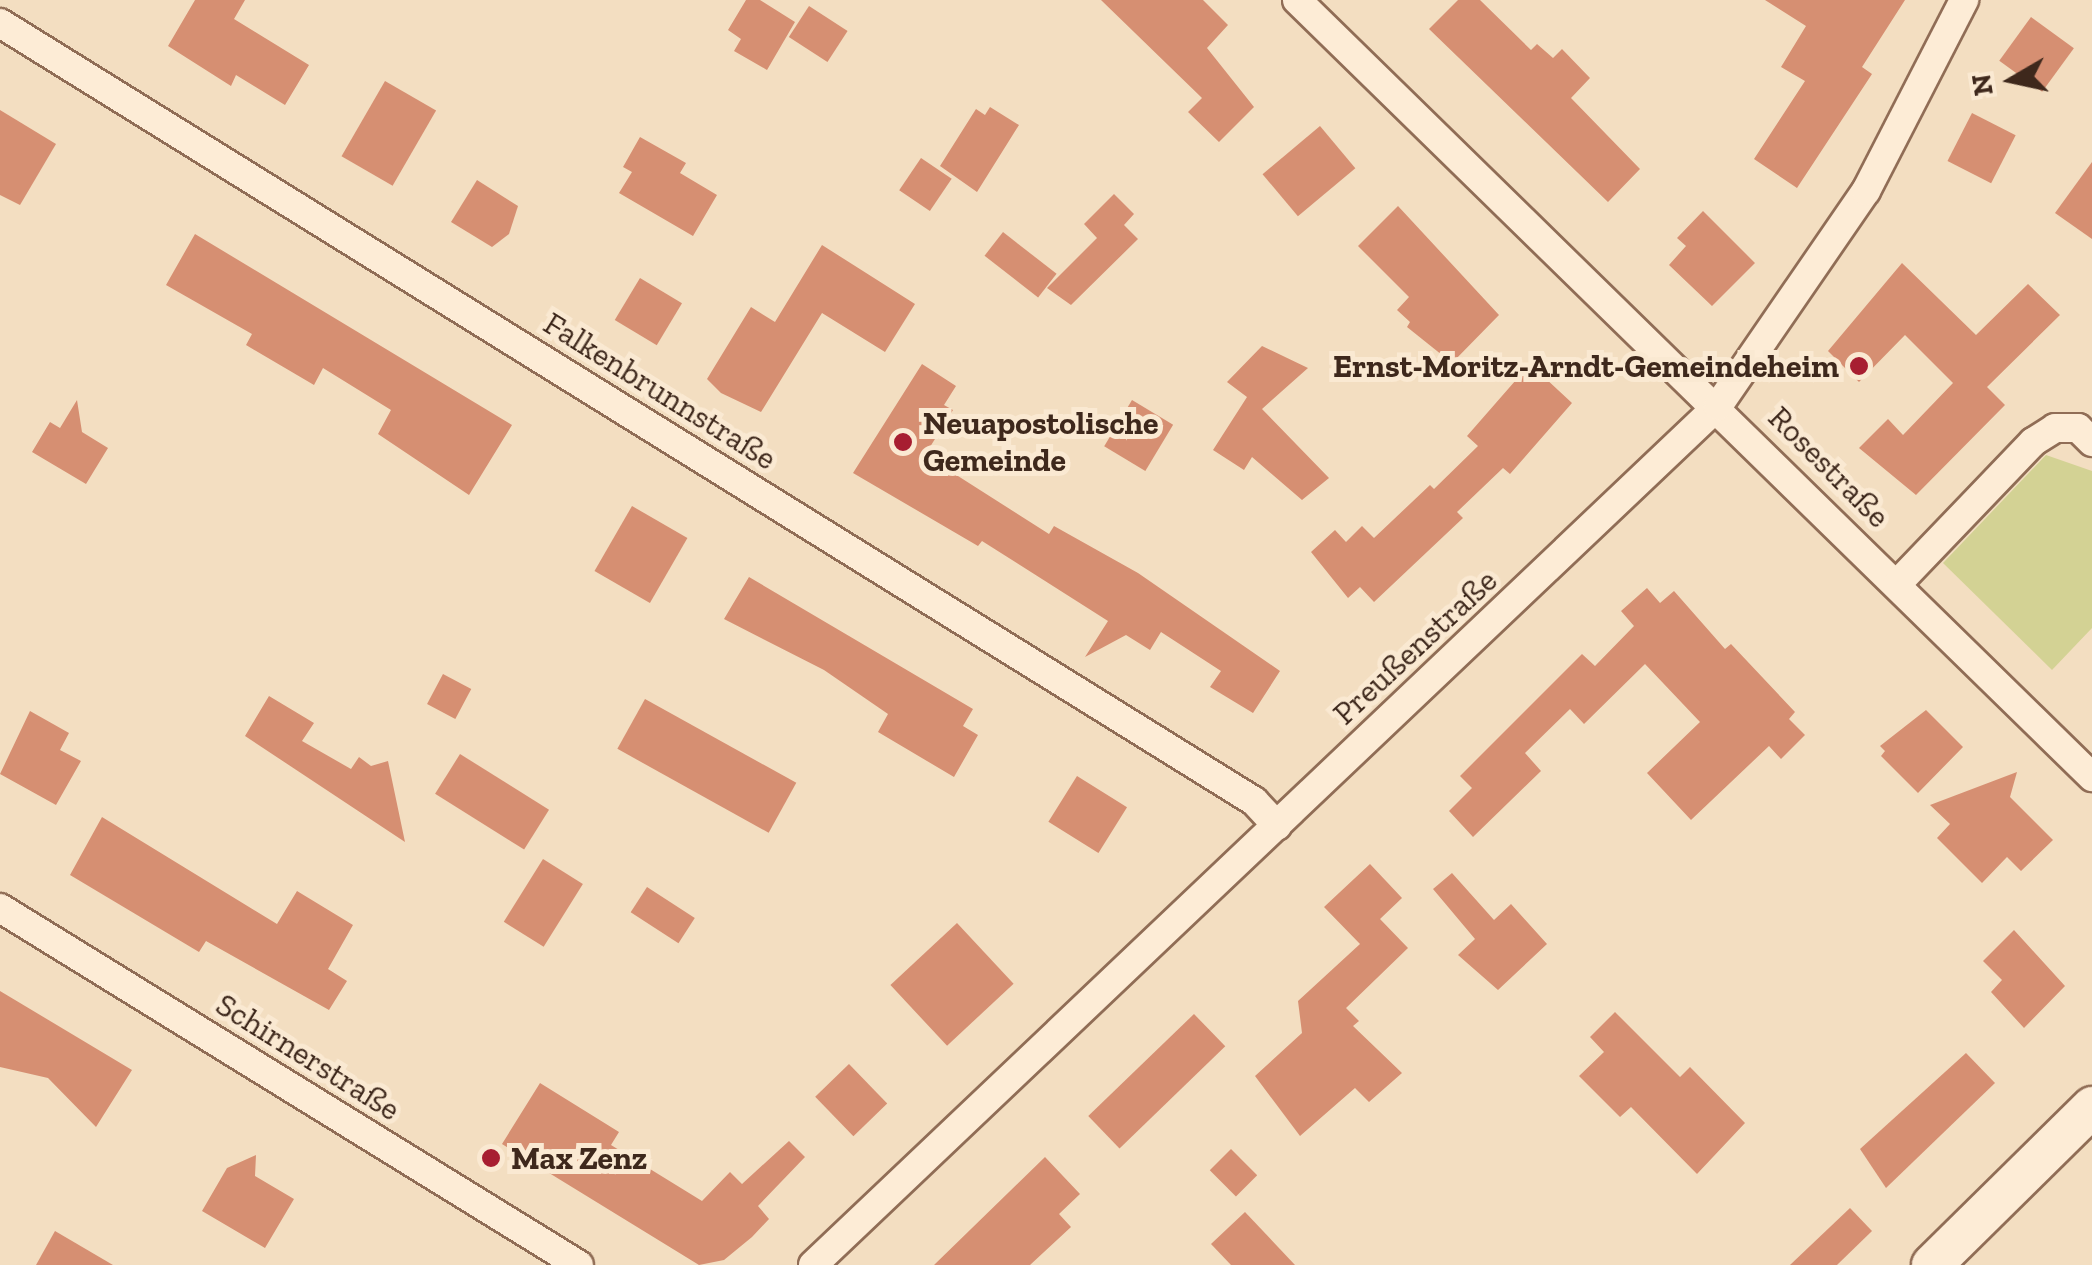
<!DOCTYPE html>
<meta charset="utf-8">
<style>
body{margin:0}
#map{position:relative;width:2092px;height:1265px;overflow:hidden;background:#f3dec1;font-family:"Zilla Slab",serif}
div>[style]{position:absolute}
.green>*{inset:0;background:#d3d294}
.building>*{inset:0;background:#d68f72;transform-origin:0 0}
.roads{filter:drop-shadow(2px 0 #906d56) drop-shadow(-2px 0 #906d56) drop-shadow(0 2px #906d56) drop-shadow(0 -2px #906d56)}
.street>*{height:28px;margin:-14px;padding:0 14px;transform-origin:14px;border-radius:14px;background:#fdecd6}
.secondary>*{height:40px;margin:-20px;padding:0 20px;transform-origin:20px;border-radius:20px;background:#fdecd6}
.dots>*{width:28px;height:28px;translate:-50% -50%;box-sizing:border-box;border:5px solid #fae9d2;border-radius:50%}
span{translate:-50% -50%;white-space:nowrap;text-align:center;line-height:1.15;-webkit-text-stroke:10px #fae9d2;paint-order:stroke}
.poi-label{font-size:32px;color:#3e281c;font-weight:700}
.right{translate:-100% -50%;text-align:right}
.left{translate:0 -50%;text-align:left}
.street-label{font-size:32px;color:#3e281c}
.north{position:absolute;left:1962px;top:30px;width:100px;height:100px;-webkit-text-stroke:8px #fae9d2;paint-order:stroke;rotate:261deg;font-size:28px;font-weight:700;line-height:40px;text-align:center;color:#3e281c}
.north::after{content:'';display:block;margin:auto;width:35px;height:45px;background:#3e281c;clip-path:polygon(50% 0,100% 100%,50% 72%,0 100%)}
</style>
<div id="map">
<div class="green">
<i style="clip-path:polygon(2046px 455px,2092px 471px,2092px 628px,2052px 670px,1943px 563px)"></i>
</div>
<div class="building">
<i style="clip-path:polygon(195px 0,245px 0,234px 19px,309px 65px,285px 105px,236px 75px,231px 86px,168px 46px)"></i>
<i style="clip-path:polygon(746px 0,760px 0,795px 22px,767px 70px,734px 51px,741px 39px,728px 30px)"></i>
<i style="clip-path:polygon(1101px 0,1203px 0,1228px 25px,1207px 48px,1254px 107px,1219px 142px,1188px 112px,1202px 98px)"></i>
<i style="clip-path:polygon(1458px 0,1480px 0,1531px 50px,1537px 44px,1553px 58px,1562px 49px,1590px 78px,1571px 98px,1640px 169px,1608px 202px,1429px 29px)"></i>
<i style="clip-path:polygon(1765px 0,1905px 0,1862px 67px,1872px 74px,1797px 188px,1754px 159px,1805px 81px,1781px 67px,1806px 26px)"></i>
<i style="left:809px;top:6px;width:46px;height:37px;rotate:33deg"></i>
<i style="left:2031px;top:17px;width:53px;height:54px;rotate:36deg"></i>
<i style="left:385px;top:81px;width:59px;height:87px;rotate:30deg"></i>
<i style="clip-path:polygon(990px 107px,1019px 125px,977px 192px,940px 166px,976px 109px,985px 115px)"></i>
<i style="clip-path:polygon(0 110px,56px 144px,20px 205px,0 195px)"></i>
<i style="left:1972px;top:113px;width:49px;height:54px;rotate:27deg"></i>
<i style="left:1320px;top:126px;width:55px;height:75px;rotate:50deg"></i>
<i style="clip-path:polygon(640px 137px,686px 163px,680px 173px,717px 195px,693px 236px,619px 193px,632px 172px,623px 167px)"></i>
<i style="left:921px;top:158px;width:37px;height:39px;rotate:34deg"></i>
<i style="clip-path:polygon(2092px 162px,2092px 239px,2055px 213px)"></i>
<i style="clip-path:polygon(477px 180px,518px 206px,509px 234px,492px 247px,451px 222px)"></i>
<i style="clip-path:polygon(1114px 194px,1134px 214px,1124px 225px,1138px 239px,1071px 305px,1047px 288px,1097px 238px,1084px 224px)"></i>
<i style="clip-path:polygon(1398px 206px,1499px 315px,1452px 363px,1407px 327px,1410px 322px,1397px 310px,1409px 297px,1358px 246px)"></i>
<i style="clip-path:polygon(1703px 211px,1755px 263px,1712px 306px,1669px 265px,1686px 246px,1677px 238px)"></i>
<i style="left:1003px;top:232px;width:68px;height:30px;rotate:38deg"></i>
<i style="clip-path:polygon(195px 234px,512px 425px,469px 495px,378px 434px,391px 410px,323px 368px,314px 385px,246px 345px,252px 334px,166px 285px)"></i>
<i style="clip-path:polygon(822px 245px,915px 304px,885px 352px,822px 313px,761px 412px,721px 393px,707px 379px,751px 307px,775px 322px)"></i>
<i style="clip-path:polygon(1902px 263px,1976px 335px,2028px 284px,2060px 315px,1987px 387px,2005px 405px,1916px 495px,1859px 448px,1888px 419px,1903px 435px,1953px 383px,1905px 335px,1859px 382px,1828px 351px)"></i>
<i style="left:640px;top:278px;width:49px;height:49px;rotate:31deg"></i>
<i style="clip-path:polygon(1262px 346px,1308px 368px,1262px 409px,1329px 478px,1302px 500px,1252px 457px,1244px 470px,1213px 450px,1247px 397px,1227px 382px)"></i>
<i style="clip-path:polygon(922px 364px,956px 386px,944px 405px,953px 410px,925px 455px,1049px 534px,1054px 526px,1138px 573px,1280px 671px,1253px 713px,1210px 687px,1221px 671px,1161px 632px,1150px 650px,1126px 635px,1085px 657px,1108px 621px,982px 541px,978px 546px,853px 473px)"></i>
<i style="clip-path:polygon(1530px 364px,1572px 403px,1510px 474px,1503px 468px,1457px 512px,1463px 518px,1374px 602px,1360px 587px,1348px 598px,1311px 552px,1335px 530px,1346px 542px,1362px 526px,1374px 538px,1430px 485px,1434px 489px,1478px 446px,1467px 436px)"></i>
<i style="clip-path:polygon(77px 400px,82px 432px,108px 448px,86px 484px,32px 452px,50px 422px,60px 428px)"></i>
<i style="left:1132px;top:400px;width:48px;height:54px;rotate:31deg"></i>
<i style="left:632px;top:506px;width:64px;height:75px;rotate:30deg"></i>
<i style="clip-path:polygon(749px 577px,973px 709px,963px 726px,978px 735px,954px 777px,878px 732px,888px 714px,824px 670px,724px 619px)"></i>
<i style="clip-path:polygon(1647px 588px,1660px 603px,1674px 591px,1725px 649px,1731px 644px,1795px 712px,1789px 719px,1805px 735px,1781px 759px,1769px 746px,1691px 820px,1647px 773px,1700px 722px,1645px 664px,1584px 724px,1570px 709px,1525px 753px,1541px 771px,1473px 837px,1449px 811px,1472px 788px,1460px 776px,1582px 654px,1595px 666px,1634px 626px,1621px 611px)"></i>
<i style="left:443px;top:674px;width:32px;height:34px;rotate:28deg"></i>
<i style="clip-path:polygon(269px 696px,314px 723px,302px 741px,351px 769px,359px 757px,371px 766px,388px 761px,405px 842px,245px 736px)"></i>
<i style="left:645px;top:699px;width:173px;height:57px;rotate:29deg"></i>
<i style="clip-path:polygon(1926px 710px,1963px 747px,1918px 793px,1881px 756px,1885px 751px,1880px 746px)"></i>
<i style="clip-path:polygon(30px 711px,69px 733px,60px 750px,81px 761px,56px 805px,0 774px)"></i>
<i style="left:460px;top:754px;width:105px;height:47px;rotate:32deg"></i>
<i style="clip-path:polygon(2017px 772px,2010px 797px,2053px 840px,2021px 871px,2007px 857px,1982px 883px,1937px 838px,1950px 824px,1930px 805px)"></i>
<i style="left:1077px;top:776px;width:59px;height:54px;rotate:32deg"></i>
<i style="clip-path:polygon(102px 817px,277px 924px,297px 891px,353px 925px,328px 969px,347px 981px,329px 1010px,206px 941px,199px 952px,70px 875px)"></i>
<i style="left:543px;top:859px;width:47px;height:74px;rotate:32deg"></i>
<i style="clip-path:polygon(1370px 864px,1402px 898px,1380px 919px,1408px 948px,1346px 1008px,1359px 1021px,1353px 1026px,1402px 1073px,1369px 1102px,1355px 1088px,1300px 1136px,1255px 1076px,1302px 1033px,1298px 1001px,1360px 944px,1324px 907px)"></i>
<i style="clip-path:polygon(1452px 873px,1494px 920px,1511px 904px,1547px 944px,1498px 990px,1458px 955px,1475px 939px,1433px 889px)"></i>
<i style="left:647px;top:887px;width:57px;height:30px;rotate:33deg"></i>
<i style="left:957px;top:923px;width:83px;height:91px;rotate:47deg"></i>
<i style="clip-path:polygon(2014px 930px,2065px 986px,2024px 1028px,1991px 992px,2002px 980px,1983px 961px)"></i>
<i style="clip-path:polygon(0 991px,132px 1070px,96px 1127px,48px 1078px,0 1067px)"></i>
<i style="clip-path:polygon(1615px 1012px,1680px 1077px,1690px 1067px,1745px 1123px,1697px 1174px,1631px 1107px,1620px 1117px,1579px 1076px,1604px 1052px,1590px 1037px)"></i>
<i style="left:1194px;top:1014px;width:45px;height:147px;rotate:46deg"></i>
<i style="clip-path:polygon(1966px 1053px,1995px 1083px,1886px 1188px,1860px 1149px)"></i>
<i style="left:849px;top:1064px;width:55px;height:47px;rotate:46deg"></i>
<i style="clip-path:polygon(540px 1083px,619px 1132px,611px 1145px,702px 1201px,730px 1172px,742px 1184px,789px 1141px,805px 1157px,758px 1206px,769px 1219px,752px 1237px,724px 1260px,699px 1265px,502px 1144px)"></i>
<i style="left:1231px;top:1149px;width:37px;height:30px;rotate:45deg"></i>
<i style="clip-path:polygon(256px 1155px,255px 1176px,294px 1199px,265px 1248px,202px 1211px,227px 1168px)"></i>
<i style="clip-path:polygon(1045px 1157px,1080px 1194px,1059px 1214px,1071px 1227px,1030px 1265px,934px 1265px)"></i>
<i style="clip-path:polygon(1850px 1208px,1872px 1231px,1837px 1265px,1790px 1265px)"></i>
<i style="clip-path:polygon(1245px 1212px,1295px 1265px,1231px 1265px,1211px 1244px)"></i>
<i style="clip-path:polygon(55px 1231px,113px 1265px,36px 1265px)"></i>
</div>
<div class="roads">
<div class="street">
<i style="left:1297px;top:0;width:1112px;rotate:44.34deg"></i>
<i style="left:0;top:23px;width:1476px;rotate:31.82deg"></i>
<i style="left:1254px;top:801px;width:34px;rotate:47deg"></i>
<i style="left:1897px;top:584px;width:197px;rotate:-46.2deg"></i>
<i style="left:2033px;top:442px;width:26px;rotate:-32deg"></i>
<i style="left:2055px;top:428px;width:23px"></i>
<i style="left:2078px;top:428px;width:20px;rotate:45deg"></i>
<i style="left:0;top:908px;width:680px;rotate:31.66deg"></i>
<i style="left:813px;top:1265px;width:1248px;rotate:-43.51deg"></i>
<i style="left:1718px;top:406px;width:261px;rotate:-55.5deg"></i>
<i style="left:1866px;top:191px;width:215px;rotate:-62.8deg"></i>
</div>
<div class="secondary">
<i style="left:1932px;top:1265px;width:225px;rotate:-44.6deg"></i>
</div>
</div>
<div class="dots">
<i style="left:1859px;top:366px;background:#a71e31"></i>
<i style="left:903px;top:442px;background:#a71e31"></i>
<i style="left:491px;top:1158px;background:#a71e31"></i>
</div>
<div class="poi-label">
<span class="right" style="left:1839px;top:366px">Ernst-Moritz-Arndt-Gemeindeheim</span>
<span class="left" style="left:923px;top:442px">Neuapostolische<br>Gemeinde</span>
<span class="left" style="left:511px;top:1158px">Max Zenz</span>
</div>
<div class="street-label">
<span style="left:660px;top:391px;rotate:32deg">Falkenbrunnstraße</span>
<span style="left:1829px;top:467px;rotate:45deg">Rosestraße</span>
<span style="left:1415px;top:647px;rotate:-43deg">Preußenstraße</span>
<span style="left:308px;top:1057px;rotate:32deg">Schirnerstraße</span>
</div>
<div class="north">N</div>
</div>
